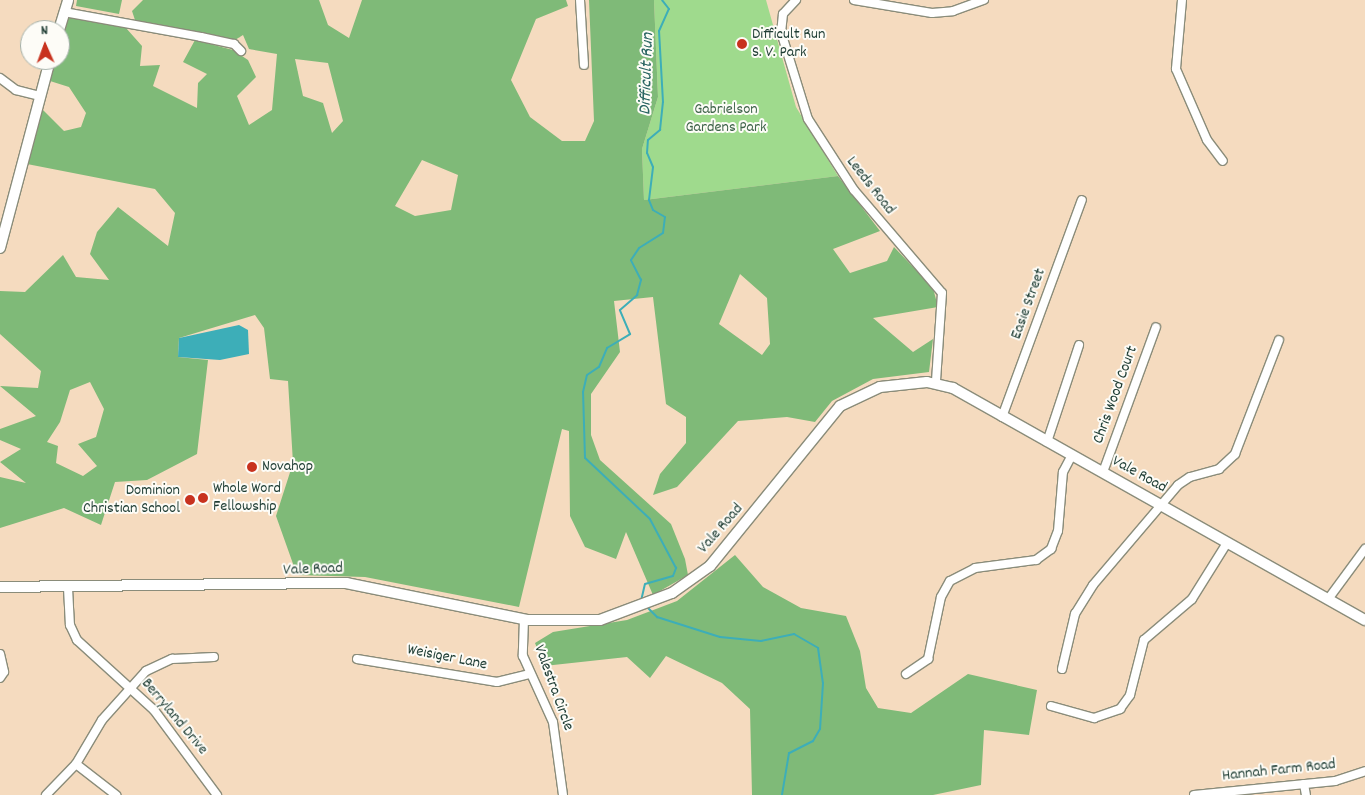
<!DOCTYPE html>
<style>
body{margin:0}
#map{position:relative;width:1365px;height:795px;overflow:hidden;background:#f5dbbf;font-family:Dekko,sans-serif}
div>[style]{position:absolute}
.green>*{inset:0;background:#9fda8d}
.forest>*{inset:0;background:#7fba78}
.water>*{inset:0;background:#3daeb8}
.stream>*{height:2px;margin:-1px;padding:0 1px;transform-origin:1px;border-radius:1px;background:#3daeb8}
.roads{filter:drop-shadow(1px 0 #8a8c7a) drop-shadow(-1px 0 #8a8c7a) drop-shadow(0 1px #8a8c7a) drop-shadow(0 -1px #8a8c7a)}
.minor>*{height:8px;margin:-4px;padding:0 4px;transform-origin:4px;border-radius:4px;background:#fff}
.major>*{height:10px;margin:-5px;padding:0 5px;transform-origin:5px;border-radius:5px;background:#fff}
.dots>*{width:14px;height:14px;translate:-50% -50%;box-sizing:border-box;border:2px solid #fdfcf7;border-radius:50%}
span{translate:-50% -50%;white-space:nowrap;text-align:center;line-height:1.15;-webkit-text-stroke:4px #fdfcf7;paint-order:stroke}
.poi-label{font-size:16px;color:#1f3d34}
.left{translate:0 -50%;text-align:left}
.right{translate:-100% -50%;text-align:right}
.park-label{font-size:16px;color:#3f644a}
.street-label{font-size:16px;color:#1f3d34}
.water-label{font-size:18px;color:#2a6562;font-style:italic}
.north{position:absolute;left:20px;top:20px;width:50px;height:50px;box-sizing:border-box;background:#fdfcf7;border:1px solid #a4b0a9;border-radius:50%;rotate:358deg;font-size:14px;font-weight:700;line-height:20px;text-align:center;color:#1f3d34}
.north::after{content:'';display:block;margin:auto;width:18px;height:22px;background:#c8321e;clip-path:polygon(50% 0,100% 100%,50% 72%,0 100%)}
</style>
<div id="map">
<div class="green">
<i style="clip-path:polygon(654px 0,766px 0,796px 107px,838px 176px,644px 200px,642px 149px,658px 97px)"></i>
</div>
<div class="forest">
<i style="clip-path:polygon(77px 0,122px 0,119px 14px,76px 6px)"></i>
<i style="clip-path:polygon(evenodd,143px 0,319px 0,328px 25px,349px 38px,362px 0,566px 0,568px 6px,536px 19px,511px 80px,530px 117px,562px 141px,585px 141px,594px 121px,589px 0,654px 0,658px 97px,642px 149px,644px 200px,838px 176px,880px 231px,833px 249px,850px 273px,887px 261px,894px 247px,933px 288px,938px 307px,873px 318px,913px 352px,933px 339px,929px 372px,873px 379px,832px 401px,815px 422px,787px 417px,738px 421px,677px 487px,653px 495px,660px 474px,686px 443px,686px 417px,666px 404px,653px 297px,614px 301px,620px 352px,591px 394px,591px 435px,600px 460px,671px 524px,685px 559px,688px 575px,653px 595px,626px 532px,616px 559px,585px 547px,570px 516px,569px 431px,562px 429px,519px 607px,365px 577px,297px 575px,276px 516px,293px 463px,288px 381px,270px 379px,264px 328px,255px 315px,179px 338px,178px 357px,208px 360px,197px 454px,147px 480px,115px 482px,101px 525px,64px 508px,0 528px,0 477px,26px 483px,0 462px,21px 449px,0 440px,0 429px,36px 416px,0 386px,38px 388px,41px 371px,0 334px,0 291px,25px 292px,63px 255px,76px 277px,109px 280px,90px 254px,97px 232px,118px 207px,168px 246px,175px 213px,155px 189px,27px 164px,42px 109px,64px 131px,81px 127px,86px 113px,69px 87px,50px 81px,55px 60px,60px 60px,67px 17px,126px 28px,142px 46px,140px 66px,160px 65px,153px 86px,197px 108px,198px 83px,207px 74px,183px 62px,195px 40px,233px 50px,248px 60px,256px 77px,237px 96px,249px 125px,272px 110px,277px 54px,249px 49px,243px 35px,235px 40px,135px 20px,132px 11px,143px 0,295px 59px,328px 63px,343px 121px,332px 133px,323px 103px,303px 96px,295px 59px,143px 0,422px 160px,458px 175px,451px 210px,415px 216px,395px 206px,422px 160px,143px 0,740px 274px,767px 298px,770px 344px,762px 355px,719px 324px,740px 274px,143px 0,90px 382px,104px 409px,96px 437px,78px 444px,97px 466px,83px 476px,56px 463px,58px 446px,47px 442px,60px 422px,70px 390px,90px 382px)"></i>
<i style="clip-path:polygon(735px 555px,763px 587px,801px 608px,846px 616px,860px 651px,866px 688px,878px 708px,911px 713px,968px 674px,1037px 690px,1029px 735px,984px 730px,981px 785px,933px 795px,752px 795px,750px 709px,722px 683px,666px 656px,650px 678px,627px 657px,544px 666px,535px 643px,553px 632px,627px 620px,677px 601px)"></i>
</div>
<div class="water">
<i style="clip-path:polygon(239px 325px,248px 330px,249px 354px,220px 360px,178px 357px,179px 338px)"></i>
</div>
<div class="stream">
<i style="left:641px;top:601px;width:17px;rotate:-77deg"></i>
<i style="left:645px;top:584px;width:29px;rotate:-16deg"></i>
<i style="left:673px;top:576px;width:9px;rotate:-69deg"></i>
<i style="left:676px;top:568px;width:55px;rotate:-118deg"></i>
<i style="left:650px;top:519px;width:89px;rotate:-136.8deg"></i>
<i style="left:585px;top:458px;width:66px;rotate:-91.7deg"></i>
<i style="left:583px;top:392px;width:17px;rotate:-77deg"></i>
<i style="left:587px;top:375px;width:14px;rotate:-34deg"></i>
<i style="left:599px;top:367px;width:21px;rotate:-67deg"></i>
<i style="left:607px;top:348px;width:27px;rotate:-31deg"></i>
<i style="left:630px;top:334px;width:26px;rotate:-113deg"></i>
<i style="left:620px;top:310px;width:23px;rotate:-41deg"></i>
<i style="left:637px;top:295px;width:16px;rotate:-75deg"></i>
<i style="left:641px;top:280px;width:22px;rotate:-117deg"></i>
<i style="left:631px;top:260px;width:14px;rotate:-56deg"></i>
<i style="left:639px;top:248px;width:28px;rotate:-32deg"></i>
<i style="left:663px;top:233px;width:16px;rotate:-83deg"></i>
<i style="left:665px;top:217px;width:14px;rotate:-150deg"></i>
<i style="left:653px;top:210px;width:11px;rotate:-112deg"></i>
<i style="left:649px;top:200px;width:33px;rotate:-83deg"></i>
<i style="left:653px;top:167px;width:15px;rotate:-113deg"></i>
<i style="left:647px;top:153px;width:13px;rotate:-86deg"></i>
<i style="left:648px;top:140px;width:16px;rotate:-40deg"></i>
<i style="left:660px;top:130px;width:28px;rotate:-84deg"></i>
<i style="left:663px;top:102px;width:71px;rotate:-93.2deg"></i>
<i style="left:659px;top:31px;width:24px;rotate:-66deg"></i>
<i style="left:669px;top:9px;width:11px;rotate:-128deg"></i>
<i style="left:646px;top:606px;width:16px;rotate:45deg"></i>
<i style="left:657px;top:617px;width:66px;rotate:17.6deg"></i>
<i style="left:720px;top:637px;width:41px;rotate:5.6deg"></i>
<i style="left:761px;top:641px;width:34px;rotate:-12deg"></i>
<i style="left:794px;top:634px;width:28px;rotate:30deg"></i>
<i style="left:818px;top:648px;width:35px;rotate:82deg"></i>
<i style="left:823px;top:683px;width:46px;rotate:93.7deg"></i>
<i style="left:820px;top:729px;width:14px;rotate:120deg"></i>
<i style="left:813px;top:741px;width:27px;rotate:153deg"></i>
<i style="left:789px;top:753px;width:43px;rotate:99.5deg"></i>
</div>
<div class="roads">
<div class="minor">
<i style="left:580px;top:0;width:65px;rotate:86.5deg"></i>
<i style="left:796px;top:0;width:19px;rotate:133deg"></i>
<i style="left:783px;top:14px;width:18px;rotate:96deg"></i>
<i style="left:781px;top:32px;width:91px;rotate:72.8deg"></i>
<i style="left:808px;top:119px;width:85px;rotate:57.1deg"></i>
<i style="left:854px;top:190px;width:135px;rotate:49.5deg"></i>
<i style="left:942px;top:293px;width:89px;rotate:93.9deg"></i>
<i style="left:854px;top:0;width:79px;rotate:9.5deg"></i>
<i style="left:932px;top:13px;width:21px;rotate:-5deg"></i>
<i style="left:953px;top:11px;width:33px;rotate:-20deg"></i>
<i style="left:1182px;top:0;width:69px;rotate:95deg"></i>
<i style="left:1176px;top:69px;width:77px;rotate:66.4deg"></i>
<i style="left:1207px;top:140px;width:26px;rotate:53deg"></i>
<i style="left:64px;top:12px;width:139px;rotate:10.3deg"></i>
<i style="left:201px;top:37px;width:34px;rotate:12deg"></i>
<i style="left:234px;top:44px;width:10px;rotate:45deg"></i>
<i style="left:0;top:78px;width:20px;rotate:37deg"></i>
<i style="left:16px;top:90px;width:25px;rotate:14deg"></i>
<i style="left:1002px;top:417px;width:231px;rotate:-69.8deg"></i>
<i style="left:1047px;top:442px;width:102px;rotate:-71.7deg"></i>
<i style="left:1103px;top:472px;width:154px;rotate:-69.9deg"></i>
<i style="left:68px;top:588px;width:37px;rotate:87deg"></i>
<i style="left:70px;top:625px;width:17px;rotate:65deg"></i>
<i style="left:77px;top:640px;width:104px;rotate:42.3deg"></i>
<i style="left:154px;top:710px;width:106px;rotate:53.5deg"></i>
<i style="left:1329px;top:598px;width:61px;rotate:-53.7deg"></i>
<i style="left:524px;top:619px;width:37px;rotate:92deg"></i>
<i style="left:523px;top:656px;width:72px;rotate:65.6deg"></i>
<i style="left:553px;top:722px;width:74px;rotate:82.2deg"></i>
<i style="left:0;top:654px;width:18px;rotate:77deg"></i>
<i style="left:4px;top:672px;width:7px;rotate:124deg"></i>
<i style="left:357px;top:659px;width:142px;rotate:9.3deg"></i>
<i style="left:497px;top:682px;width:34px;rotate:-14deg"></i>
<i style="left:1062px;top:669px;width:57px;rotate:-76.7deg"></i>
<i style="left:1075px;top:614px;width:34px;rotate:-58deg"></i>
<i style="left:1093px;top:585px;width:131px;rotate:-49.6deg"></i>
<i style="left:1178px;top:485px;width:14px;rotate:-34deg"></i>
<i style="left:1190px;top:477px;width:30px;rotate:-15deg"></i>
<i style="left:1219px;top:469px;width:22px;rotate:-43deg"></i>
<i style="left:1235px;top:454px;width:122px;rotate:-68.9deg"></i>
<i style="left:906px;top:674px;width:27px;rotate:-34deg"></i>
<i style="left:928px;top:659px;width:63px;rotate:-78.2deg"></i>
<i style="left:941px;top:597px;width:18px;rotate:-61deg"></i>
<i style="left:950px;top:581px;width:28px;rotate:-27deg"></i>
<i style="left:975px;top:568px;width:62px;rotate:-7.5deg"></i>
<i style="left:1036px;top:560px;width:19px;rotate:-36deg"></i>
<i style="left:1051px;top:549px;width:19px;rotate:-69deg"></i>
<i style="left:1058px;top:531px;width:59px;rotate:-85.2deg"></i>
<i style="left:1063px;top:472px;width:19px;rotate:-62deg"></i>
<i style="left:1051px;top:706px;width:45px;rotate:15.6deg"></i>
<i style="left:1094px;top:718px;width:28px;rotate:-19deg"></i>
<i style="left:1120px;top:709px;width:17px;rotate:-54deg"></i>
<i style="left:1130px;top:695px;width:57px;rotate:-75.7deg"></i>
<i style="left:1144px;top:640px;width:63px;rotate:-40.5deg"></i>
<i style="left:1192px;top:599px;width:66px;rotate:-58deg"></i>
<i style="left:76px;top:764px;width:51px;rotate:37.8deg"></i>
<i style="left:1304px;top:784px;width:11px;rotate:80deg"></i>
<i style="left:46px;top:795px;width:43px;rotate:-45.9deg"></i>
<i style="left:76px;top:764px;width:51px;rotate:-59.4deg"></i>
<i style="left:102px;top:720px;width:66px;rotate:-48.1deg"></i>
<i style="left:146px;top:671px;width:29px;rotate:-25deg"></i>
<i style="left:172px;top:659px;width:42px;rotate:-2.7deg"></i>
<i style="left:1194px;top:795px;width:142px;rotate:-5.7deg"></i>
<i style="left:1335px;top:781px;width:32px;rotate:-18deg"></i>
</div>
<div class="major">
<i style="left:59px;top:30px;width:31px;rotate:-73deg"></i>
<i style="left:0;top:248px;width:195px;rotate:-75.1deg"></i>
<i style="left:0;top:587px;width:346px;rotate:-0.7deg"></i>
<i style="left:346px;top:583px;width:186px;rotate:11.5deg"></i>
<i style="left:528px;top:620px;width:72px"></i>
<i style="left:600px;top:620px;width:77px;rotate:-20.6deg"></i>
<i style="left:672px;top:593px;width:47px;rotate:-35.4deg"></i>
<i style="left:710px;top:566px;width:206px;rotate:-50.9deg"></i>
<i style="left:840px;top:406px;width:44px;rotate:-25.4deg"></i>
<i style="left:880px;top:387px;width:47px;rotate:-6.1deg"></i>
<i style="left:927px;top:382px;width:27px;rotate:13deg"></i>
<i style="left:953px;top:388px;width:473px;rotate:29.4deg"></i>
</div>
</div>
<div class="dots">
<i style="left:742px;top:44px;background:#c8321e"></i>
<i style="left:252px;top:467px;background:#c8321e"></i>
<i style="left:203px;top:498px;background:#c8321e"></i>
<i style="left:190px;top:500px;background:#c8321e"></i>
</div>
<div class="poi-label">
<span class="left" style="left:752px;top:44px">Difficult Run<br>S. V. Park</span>
<span class="left" style="left:262px;top:467px">Novahop</span>
<span class="left" style="left:213px;top:498px">Whole Word<br>Fellowship</span>
<span class="right" style="left:180px;top:500px">Dominion<br>Christian School</span>
</div>
<div class="park-label">
<span style="left:726px;top:119px">Gabrielson<br>Gardens Park</span>
</div>
<div class="street-label">
<span style="left:870px;top:186px;rotate:52deg">Leeds Road</span>
<span style="left:1029px;top:304px;rotate:-70deg">Easie Street</span>
<span style="left:1116px;top:395px;rotate:-70deg">Chris Wood Court</span>
<span style="left:1139px;top:475px;rotate:29deg">Vale Road</span>
<span style="left:721px;top:529px;rotate:-49deg">Vale Road</span>
<span style="left:313px;top:570px;rotate:-2deg">Vale Road</span>
<span style="left:447px;top:658px;rotate:11deg">Weisiger Lane</span>
<span style="left:553px;top:688px;rotate:70deg">Valestra Circle</span>
<span style="left:174px;top:717px;rotate:50deg">Berryland Drive</span>
<span style="left:1279px;top:771px;rotate:-6deg">Hannah Farm Road</span>
</div>
<div class="water-label">
<span style="left:648px;top:74px;rotate:-88deg">Difficult Run</span>
</div>
<div class="north">N</div>
</div>
